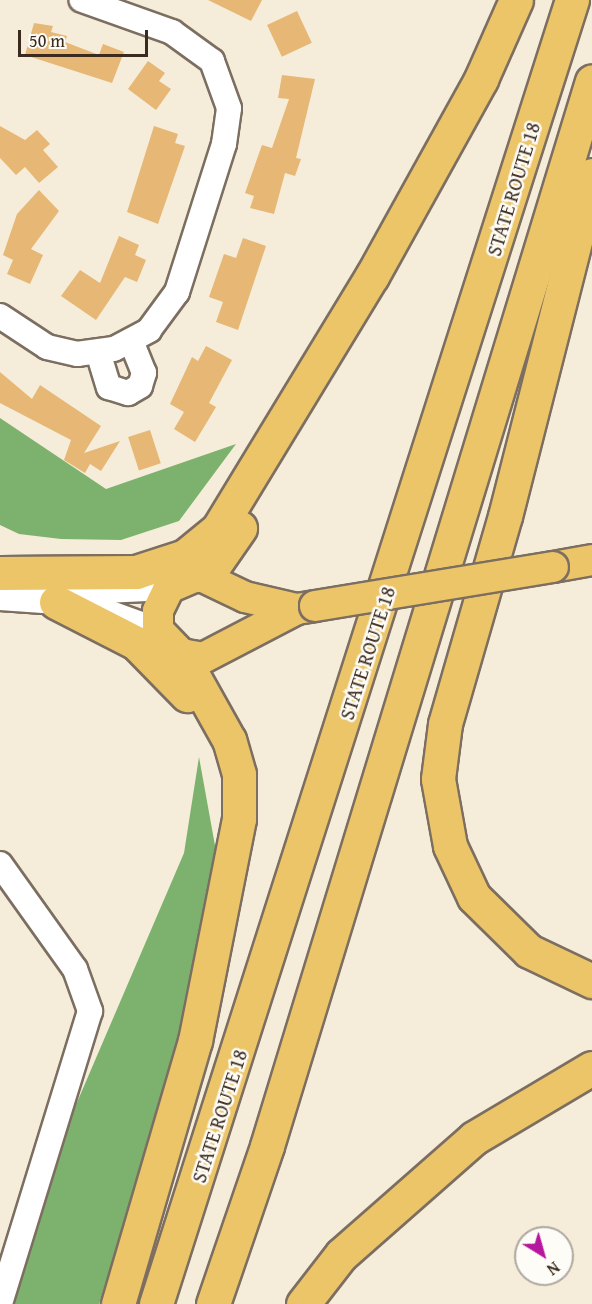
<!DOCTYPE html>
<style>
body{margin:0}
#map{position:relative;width:592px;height:1304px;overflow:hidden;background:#f5edda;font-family:"Gentium Book Plus",serif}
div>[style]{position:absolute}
.forest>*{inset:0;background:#7db26e}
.building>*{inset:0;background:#e6b775;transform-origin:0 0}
.roads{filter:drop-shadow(2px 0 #7c6e60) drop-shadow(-2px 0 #7c6e60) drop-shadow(0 2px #7c6e60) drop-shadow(0 -2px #7c6e60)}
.minor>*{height:24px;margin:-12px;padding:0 12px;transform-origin:12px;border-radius:12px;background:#fff}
.major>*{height:30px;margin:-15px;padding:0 15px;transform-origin:15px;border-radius:15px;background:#edc569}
.highway>*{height:33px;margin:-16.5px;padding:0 16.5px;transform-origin:16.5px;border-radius:16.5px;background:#edc569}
.bridges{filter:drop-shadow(2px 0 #7c6e60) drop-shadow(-2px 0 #7c6e60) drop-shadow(0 2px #7c6e60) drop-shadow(0 -2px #7c6e60)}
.major-bridge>*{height:30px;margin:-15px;padding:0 15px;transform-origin:15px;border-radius:15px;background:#edc569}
span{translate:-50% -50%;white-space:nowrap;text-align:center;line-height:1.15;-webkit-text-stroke:5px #fdfcf7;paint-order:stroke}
.street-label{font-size:20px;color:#3b2a1e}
.north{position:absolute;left:514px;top:1226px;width:60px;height:60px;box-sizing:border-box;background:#fdfcf7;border:2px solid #afa8a0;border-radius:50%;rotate:143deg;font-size:16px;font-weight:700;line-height:24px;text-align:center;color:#3b2a1e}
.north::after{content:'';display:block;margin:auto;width:21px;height:27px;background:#b5179e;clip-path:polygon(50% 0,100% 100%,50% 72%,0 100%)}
.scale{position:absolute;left:18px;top:30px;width:130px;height:27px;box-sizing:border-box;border:3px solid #3b2a1e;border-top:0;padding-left:8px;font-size:18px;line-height:21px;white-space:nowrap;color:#3b2a1e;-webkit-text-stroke:4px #fdfcf7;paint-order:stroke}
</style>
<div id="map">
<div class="forest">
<i style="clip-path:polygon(0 418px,106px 489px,236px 444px,179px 521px,121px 540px,61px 539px,19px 534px,0 525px)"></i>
<i style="clip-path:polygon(199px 757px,216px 851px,193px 998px,99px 1304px,13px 1304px,72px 1114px,184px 853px)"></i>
</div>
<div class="building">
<i style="clip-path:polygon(208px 0,262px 0,251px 21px)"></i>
<i style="left:297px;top:11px;width:35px;height:33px;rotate:65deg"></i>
<i style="clip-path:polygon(34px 23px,53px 26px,51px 32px,67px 36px,65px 42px,99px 55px,103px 44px,124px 52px,112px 83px,25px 55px)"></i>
<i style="clip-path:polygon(148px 61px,165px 73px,159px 81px,171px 89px,156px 110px,128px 89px)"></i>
<i style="clip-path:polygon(282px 75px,315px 79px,296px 158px,301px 159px,295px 176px,285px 173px,274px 214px,250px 208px,254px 196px,245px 193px,262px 145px,272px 148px,289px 99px,278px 98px)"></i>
<i style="clip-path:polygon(0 126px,25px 140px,37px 130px,50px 144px,43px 150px,58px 167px,39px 183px,25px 167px,16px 175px,0 158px)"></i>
<i style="clip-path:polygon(154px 126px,178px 134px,175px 143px,185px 146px,158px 224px,127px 212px)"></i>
<i style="clip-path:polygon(39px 190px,59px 211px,31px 249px,43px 255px,30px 284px,7px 274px,13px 260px,3px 255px,17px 214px)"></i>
<i style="clip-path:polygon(119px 236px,139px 245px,135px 255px,146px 260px,137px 282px,125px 277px,96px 320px,61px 296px,80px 270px,100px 283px)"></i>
<i style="clip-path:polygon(243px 238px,266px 246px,238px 330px,216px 322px,223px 302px,209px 297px,224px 254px,236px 258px)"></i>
<i style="clip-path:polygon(206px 346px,232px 360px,209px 403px,216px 407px,195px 442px,174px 429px,184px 412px,170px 404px,192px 357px,198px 361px)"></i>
<i style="clip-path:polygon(0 372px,32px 399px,40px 385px,101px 426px,84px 453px,120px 441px,101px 471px,90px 464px,85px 473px,64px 460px,71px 440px,0 403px)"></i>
<i style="left:150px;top:430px;width:35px;height:23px;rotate:72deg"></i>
</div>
<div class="roads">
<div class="minor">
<i style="left:0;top:316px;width:56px;rotate:33.4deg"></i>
<i style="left:47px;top:347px;width:31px;rotate:13deg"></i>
<i style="left:77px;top:354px;width:37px;rotate:-8deg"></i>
<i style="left:114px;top:349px;width:40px;rotate:-28deg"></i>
<i style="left:149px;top:330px;width:47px;rotate:-53.6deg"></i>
<i style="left:177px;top:292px;width:155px;rotate:-72.4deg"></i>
<i style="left:224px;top:144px;width:36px;rotate:-82deg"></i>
<i style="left:229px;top:108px;width:50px;rotate:-109.9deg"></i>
<i style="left:212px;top:61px;width:49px;rotate:-144.1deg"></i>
<i style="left:172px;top:32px;width:96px;rotate:-160.4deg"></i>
<i style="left:98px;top:352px;width:37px;rotate:73deg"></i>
<i style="left:109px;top:387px;width:20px;rotate:18deg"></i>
<i style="left:128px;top:393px;width:14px;rotate:-30deg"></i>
<i style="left:140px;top:386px;width:14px;rotate:-73deg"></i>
<i style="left:144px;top:373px;width:35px;rotate:-112deg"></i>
<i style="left:55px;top:584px;width:49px;rotate:8.1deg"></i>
<i style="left:104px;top:591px;width:65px;rotate:-2.6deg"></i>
<i style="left:0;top:598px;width:86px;rotate:4deg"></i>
<i style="left:86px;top:604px;width:77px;rotate:19.9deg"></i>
<i style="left:0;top:864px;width:129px;rotate:54.5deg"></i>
<i style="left:75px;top:969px;width:45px;rotate:70.3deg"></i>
<i style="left:90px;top:1011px;width:307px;rotate:107.1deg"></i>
</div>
<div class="major">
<i style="left:553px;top:567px;width:40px;rotate:-10deg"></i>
<i style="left:297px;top:609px;width:53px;rotate:-167deg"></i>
<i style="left:245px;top:597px;width:51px;rotate:-154.4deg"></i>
<i style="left:199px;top:575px;width:33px;rotate:157deg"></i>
<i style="left:169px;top:588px;width:25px;rotate:116deg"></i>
<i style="left:158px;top:611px;width:19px;rotate:90deg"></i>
<i style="left:158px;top:630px;width:33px;rotate:46deg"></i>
<i style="left:181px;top:654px;width:22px;rotate:10deg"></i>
<i style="left:203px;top:658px;width:106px;rotate:-27.5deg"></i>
<i style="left:297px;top:609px;width:18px;rotate:-9deg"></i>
</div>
<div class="highway">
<i style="left:592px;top:175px;width:352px;rotate:104.3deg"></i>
<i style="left:505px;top:516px;width:216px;rotate:106.1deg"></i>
<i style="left:445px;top:724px;width:55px;rotate:97.3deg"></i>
<i style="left:438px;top:779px;width:68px;rotate:79.8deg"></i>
<i style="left:450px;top:846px;width:56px;rotate:64.8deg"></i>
<i style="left:474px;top:897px;width:77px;rotate:44.5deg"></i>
<i style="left:529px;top:951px;width:70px;rotate:25.5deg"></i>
<i style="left:0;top:573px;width:136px;rotate:-0.4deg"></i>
<i style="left:136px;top:572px;width:52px;rotate:-18.1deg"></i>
<i style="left:185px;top:556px;width:43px;rotate:-39.3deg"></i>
<i style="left:218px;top:529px;width:296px;rotate:-58.7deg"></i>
<i style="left:372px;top:276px;width:225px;rotate:-61deg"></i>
<i style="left:481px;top:79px;width:86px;rotate:-66.1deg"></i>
<i style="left:199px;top:575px;width:19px;rotate:-35deg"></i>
<i style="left:215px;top:564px;width:44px;rotate:-55.2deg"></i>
<i style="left:56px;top:602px;width:90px;rotate:27.1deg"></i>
<i style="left:136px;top:643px;width:73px;rotate:45.6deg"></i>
<i style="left:118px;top:1304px;width:274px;rotate:-73.7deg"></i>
<i style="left:195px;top:1041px;width:226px;rotate:-78.8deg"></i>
<i style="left:239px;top:819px;width:45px;rotate:-90deg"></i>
<i style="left:239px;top:774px;width:35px;rotate:-106deg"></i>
<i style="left:229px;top:740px;width:98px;rotate:-119.2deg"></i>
<i style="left:156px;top:1304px;width:1369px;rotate:-72.31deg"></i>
<i style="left:213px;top:1304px;width:167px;rotate:-71.1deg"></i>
<i style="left:267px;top:1146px;width:1113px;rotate:-73.03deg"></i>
<i style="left:303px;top:1304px;width:62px;rotate:-52.2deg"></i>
<i style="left:341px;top:1255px;width:177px;rotate:-41.3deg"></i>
<i style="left:474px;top:1138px;width:137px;rotate:-30.7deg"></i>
</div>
</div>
<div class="bridges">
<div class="major-bridge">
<i style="left:315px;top:606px;width:241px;rotate:-9.3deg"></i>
</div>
</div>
<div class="street-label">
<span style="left:513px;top:189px;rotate:-73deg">STATE ROUTE 18</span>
<span style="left:367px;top:653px;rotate:-72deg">STATE ROUTE 18</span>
<span style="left:219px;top:1116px;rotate:-72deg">STATE ROUTE 18</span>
</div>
<div class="north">N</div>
<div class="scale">50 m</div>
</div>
